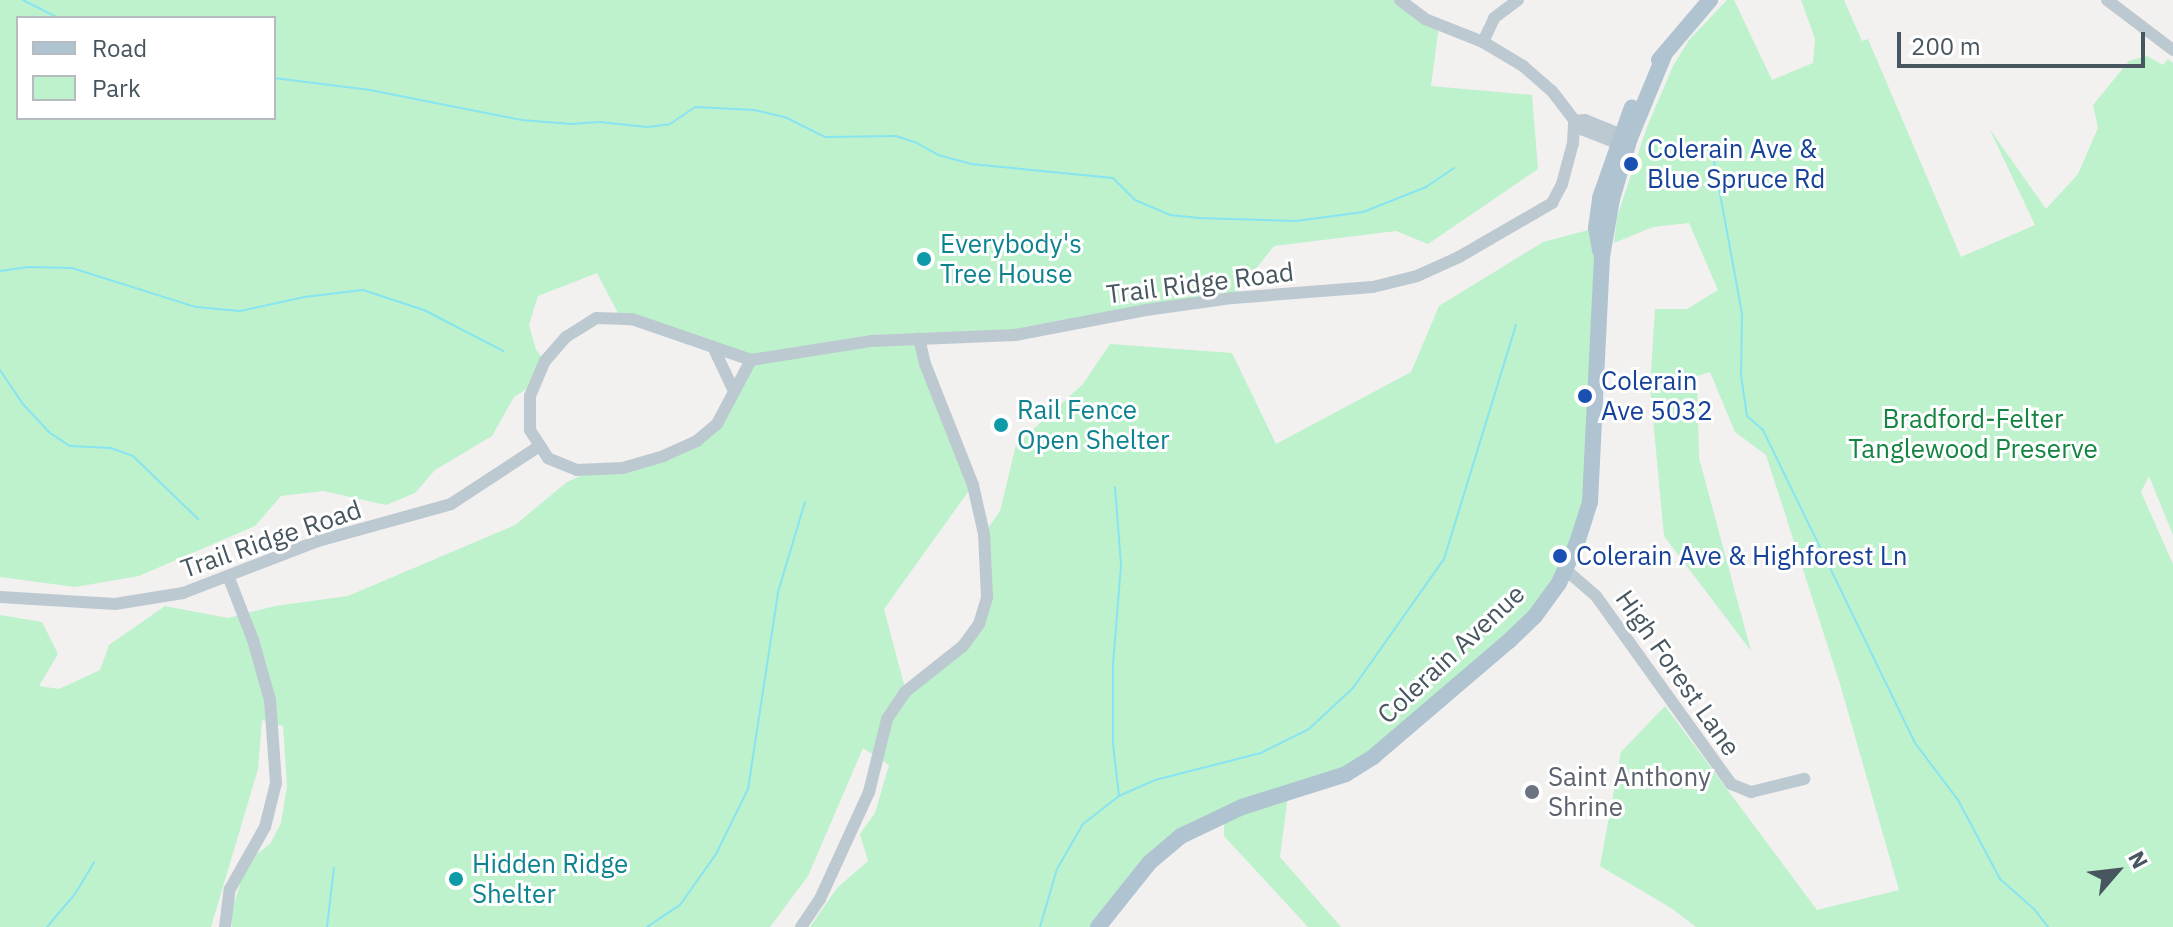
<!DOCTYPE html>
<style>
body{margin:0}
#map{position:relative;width:2173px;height:927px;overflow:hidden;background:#f3f0f0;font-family:"IBM Plex Sans",sans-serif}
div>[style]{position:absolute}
.green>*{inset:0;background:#bdf2cd}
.stream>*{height:2px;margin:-1px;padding:0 1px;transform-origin:1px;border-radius:1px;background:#88e4f1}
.minor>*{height:12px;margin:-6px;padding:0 6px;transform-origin:6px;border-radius:6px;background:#bdc9d0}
.major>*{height:16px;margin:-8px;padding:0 8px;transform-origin:8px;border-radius:8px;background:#afc3d0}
.dots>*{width:22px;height:22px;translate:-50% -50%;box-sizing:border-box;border:4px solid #fff;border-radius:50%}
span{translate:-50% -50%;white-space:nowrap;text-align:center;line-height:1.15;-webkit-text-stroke:6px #fff;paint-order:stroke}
.transit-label{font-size:26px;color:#164399}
.left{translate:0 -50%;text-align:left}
.culture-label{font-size:26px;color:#0d838f}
.street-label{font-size:26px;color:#47565f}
.park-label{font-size:26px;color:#138541}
.worship-label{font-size:26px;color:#5b616d}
.legend{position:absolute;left:16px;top:16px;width:260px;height:104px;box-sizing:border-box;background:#fff;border:2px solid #b5bbbf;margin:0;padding:10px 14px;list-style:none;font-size:24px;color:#47565f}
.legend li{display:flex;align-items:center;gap:16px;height:40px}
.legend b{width:40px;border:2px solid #b5bbbf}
.north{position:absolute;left:2077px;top:831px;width:80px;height:80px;-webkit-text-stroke:6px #fff;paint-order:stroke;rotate:62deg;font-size:22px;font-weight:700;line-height:32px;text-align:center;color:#47565f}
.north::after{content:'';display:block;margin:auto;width:28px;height:36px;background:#47565f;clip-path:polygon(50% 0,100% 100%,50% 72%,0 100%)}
.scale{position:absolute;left:1897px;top:32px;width:248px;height:36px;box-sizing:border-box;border:4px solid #47565f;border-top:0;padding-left:10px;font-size:24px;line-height:28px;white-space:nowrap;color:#47565f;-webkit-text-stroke:6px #fff;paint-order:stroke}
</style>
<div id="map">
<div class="green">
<i style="clip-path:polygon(evenodd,0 0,1400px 0,1439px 26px,1431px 86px,1532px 95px,1538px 169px,1428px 244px,1396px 231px,1274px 246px,1233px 298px,1048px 329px,919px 339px,973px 485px,884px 609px,906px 692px,955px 653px,984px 610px,984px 534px,1000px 511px,1016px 445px,1083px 384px,1110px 344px,1232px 353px,1276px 444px,1411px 372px,1439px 306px,1543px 242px,1596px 228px,1592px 483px,1559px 583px,1395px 740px,1288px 795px,1280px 857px,1341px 927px,1308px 927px,1224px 836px,1224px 815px,1181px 836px,1098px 927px,810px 927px,837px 888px,868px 861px,860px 834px,875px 813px,889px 765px,863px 748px,808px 876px,770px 927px,232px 927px,232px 910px,242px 878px,257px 854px,270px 844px,281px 823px,287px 786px,283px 726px,262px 720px,258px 769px,211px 927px,0 927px,0 615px,42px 622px,58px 654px,39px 686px,59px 689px,100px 670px,109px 645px,165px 606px,228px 618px,275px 606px,348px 596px,515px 525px,567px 482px,592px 471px,623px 468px,706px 434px,751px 360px,620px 317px,597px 273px,538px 296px,529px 325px,536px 350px,545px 361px,533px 385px,514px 397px,492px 436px,435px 470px,415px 493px,386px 505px,323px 491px,281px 496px,255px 526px,139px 576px,75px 587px,0 577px,0 0,18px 18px,274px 18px,274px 118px,18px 118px,18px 18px)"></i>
<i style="clip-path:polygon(1727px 0,1734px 0,1772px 80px,1813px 63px,1815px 39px,1801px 0,1844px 0,1862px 41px,1868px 39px,1961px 257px,2035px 225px,1989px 128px,2046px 209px,2078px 174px,2098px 128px,2093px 105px,2129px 61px,2147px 56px,2163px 65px,2168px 59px,2173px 63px,2173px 535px,2149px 476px,2141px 492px,2173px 564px,2173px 927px,1696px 927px,1671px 908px,1600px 866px,1621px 752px,1665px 706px,1817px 910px,1899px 890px,1840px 684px,1766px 455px,1735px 432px,1710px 372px,1697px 376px,1699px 458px,1751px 651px,1664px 536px,1650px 387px,1655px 309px,1687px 309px,1718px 290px,1689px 223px,1653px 227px,1614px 243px,1617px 217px,1647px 127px,1673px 66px,1689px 40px)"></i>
</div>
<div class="stream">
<i style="left:23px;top:0;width:39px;rotate:27deg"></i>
<i style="left:274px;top:78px;width:97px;rotate:7.1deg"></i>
<i style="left:370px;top:90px;width:155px;rotate:11.2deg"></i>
<i style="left:522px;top:120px;width:49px;rotate:4.7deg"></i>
<i style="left:571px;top:124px;width:29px;rotate:-4deg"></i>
<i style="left:600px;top:122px;width:47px;rotate:6.1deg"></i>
<i style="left:647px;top:127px;width:23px;rotate:-7deg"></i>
<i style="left:670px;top:124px;width:30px;rotate:-34deg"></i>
<i style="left:695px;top:107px;width:59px;rotate:2.9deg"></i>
<i style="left:754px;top:110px;width:32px;rotate:13deg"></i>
<i style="left:785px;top:117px;width:45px;rotate:26.6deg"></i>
<i style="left:825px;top:137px;width:71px;rotate:-0.8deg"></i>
<i style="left:896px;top:136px;width:20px;rotate:18deg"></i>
<i style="left:915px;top:142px;width:26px;rotate:29deg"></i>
<i style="left:938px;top:155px;width:34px;rotate:15deg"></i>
<i style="left:971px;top:164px;width:143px;rotate:5.6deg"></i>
<i style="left:1113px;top:178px;width:31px;rotate:45deg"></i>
<i style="left:1135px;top:200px;width:38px;rotate:23deg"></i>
<i style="left:1170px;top:215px;width:27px;rotate:6deg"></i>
<i style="left:1197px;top:218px;width:99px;rotate:1.7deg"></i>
<i style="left:1296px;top:221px;width:68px;rotate:-7.7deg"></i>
<i style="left:1363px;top:212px;width:68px;rotate:-21.6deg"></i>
<i style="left:1426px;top:187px;width:34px;rotate:-34deg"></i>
<i style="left:1714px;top:161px;width:155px;rotate:79.6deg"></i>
<i style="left:1742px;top:313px;width:62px;rotate:90.9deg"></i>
<i style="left:1741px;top:375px;width:41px;rotate:81.7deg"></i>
<i style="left:1747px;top:416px;width:21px;rotate:41deg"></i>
<i style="left:1763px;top:430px;width:348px;rotate:64.1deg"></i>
<i style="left:1915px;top:743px;width:71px;rotate:53deg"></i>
<i style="left:1958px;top:800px;width:89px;rotate:62deg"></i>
<i style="left:2000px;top:879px;width:45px;rotate:41.4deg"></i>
<i style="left:2034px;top:909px;width:23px;rotate:52deg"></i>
<i style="left:0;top:271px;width:27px;rotate:-8deg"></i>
<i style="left:27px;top:267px;width:45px;rotate:1.3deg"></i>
<i style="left:72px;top:268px;width:130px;rotate:17.5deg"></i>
<i style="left:196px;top:307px;width:44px;rotate:5.2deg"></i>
<i style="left:240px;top:311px;width:66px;rotate:-12.3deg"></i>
<i style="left:304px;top:297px;width:59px;rotate:-6.8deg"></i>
<i style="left:363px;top:290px;width:64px;rotate:18.2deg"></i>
<i style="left:424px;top:310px;width:89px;rotate:27.4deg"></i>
<i style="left:0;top:370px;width:40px;rotate:56deg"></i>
<i style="left:22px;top:403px;width:41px;rotate:47deg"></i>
<i style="left:50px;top:433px;width:24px;rotate:33deg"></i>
<i style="left:70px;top:446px;width:41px;rotate:2.8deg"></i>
<i style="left:111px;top:448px;width:23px;rotate:20deg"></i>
<i style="left:133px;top:456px;width:91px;rotate:44.1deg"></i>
<i style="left:1115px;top:487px;width:78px;rotate:85.6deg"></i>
<i style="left:1121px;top:565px;width:100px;rotate:94.6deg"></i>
<i style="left:1113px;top:665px;width:79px;rotate:90deg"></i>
<i style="left:1113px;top:744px;width:52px;rotate:83.4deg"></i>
<i style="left:47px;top:927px;width:43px;rotate:-49.7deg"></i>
<i style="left:75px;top:894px;width:37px;rotate:-59deg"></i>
<i style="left:327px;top:927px;width:60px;rotate:-83.3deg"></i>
<i style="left:647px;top:927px;width:40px;rotate:-34deg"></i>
<i style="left:680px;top:905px;width:62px;rotate:-54.8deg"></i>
<i style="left:716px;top:854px;width:72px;rotate:-63.8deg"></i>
<i style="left:748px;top:789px;width:199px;rotate:-81.3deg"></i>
<i style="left:778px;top:592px;width:94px;rotate:-73.3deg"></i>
<i style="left:1040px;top:927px;width:60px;rotate:-73.7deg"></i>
<i style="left:1057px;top:869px;width:52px;rotate:-60deg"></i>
<i style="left:1083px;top:824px;width:46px;rotate:-37.9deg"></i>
<i style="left:1119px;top:796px;width:39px;rotate:-24deg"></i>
<i style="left:1155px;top:780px;width:109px;rotate:-14.3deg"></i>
<i style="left:1261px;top:753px;width:54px;rotate:-26.6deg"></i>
<i style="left:1309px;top:729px;width:60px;rotate:-43deg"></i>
<i style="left:1353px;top:688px;width:158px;rotate:-54.8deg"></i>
<i style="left:1444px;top:559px;width:245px;rotate:-72.9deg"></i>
</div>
<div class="minor">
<i style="left:1400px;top:0;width:31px;rotate:37deg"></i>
<i style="left:1425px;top:19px;width:62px;rotate:21.6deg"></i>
<i style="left:1483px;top:42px;width:47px;rotate:31deg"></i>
<i style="left:1523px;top:66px;width:38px;rotate:41deg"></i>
<i style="left:1552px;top:91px;width:48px;rotate:52.7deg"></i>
<i style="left:1581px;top:129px;width:49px;rotate:21.4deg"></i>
<i style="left:2107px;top:0;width:83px;rotate:37.1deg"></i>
<i style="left:1483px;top:42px;width:26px;rotate:-65deg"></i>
<i style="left:1494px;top:18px;width:30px;rotate:-37deg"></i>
<i style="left:1574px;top:121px;width:11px;rotate:-5deg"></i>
<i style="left:1585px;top:120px;width:45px;rotate:22deg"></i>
<i style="left:714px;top:349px;width:44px;rotate:64.6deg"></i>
<i style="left:751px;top:360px;width:72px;rotate:118deg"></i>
<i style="left:717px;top:424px;width:26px;rotate:140deg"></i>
<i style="left:697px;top:441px;width:36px;rotate:156deg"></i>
<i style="left:664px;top:456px;width:43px;rotate:163.7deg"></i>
<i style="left:623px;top:468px;width:46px;rotate:177.5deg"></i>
<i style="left:577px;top:470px;width:31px;rotate:-158deg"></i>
<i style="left:548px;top:458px;width:33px;rotate:-123deg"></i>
<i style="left:530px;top:430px;width:34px;rotate:-90deg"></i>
<i style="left:530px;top:396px;width:38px;rotate:-67deg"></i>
<i style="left:545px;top:361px;width:32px;rotate:-49deg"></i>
<i style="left:566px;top:337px;width:36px;rotate:-32deg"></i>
<i style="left:597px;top:318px;width:35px;rotate:2deg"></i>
<i style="left:632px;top:319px;width:126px;rotate:19deg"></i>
<i style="left:751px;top:360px;width:121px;rotate:-9deg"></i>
<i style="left:871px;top:341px;width:144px;rotate:-2.4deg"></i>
<i style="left:1015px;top:335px;width:133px;rotate:-10.8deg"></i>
<i style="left:1146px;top:310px;width:88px;rotate:-7.9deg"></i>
<i style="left:1233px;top:298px;width:140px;rotate:-4.5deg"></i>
<i style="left:1373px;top:287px;width:45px;rotate:-14deg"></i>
<i style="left:1417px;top:276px;width:46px;rotate:-24.3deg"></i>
<i style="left:1459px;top:257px;width:108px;rotate:-30.1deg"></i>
<i style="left:1552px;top:203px;width:21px;rotate:-62deg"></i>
<i style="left:1562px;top:184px;width:42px;rotate:-75deg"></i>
<i style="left:1573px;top:143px;width:22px;rotate:-87deg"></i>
<i style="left:1566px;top:570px;width:40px;rotate:41deg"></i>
<i style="left:1596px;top:596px;width:231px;rotate:54.3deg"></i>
<i style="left:1731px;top:784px;width:22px;rotate:22deg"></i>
<i style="left:1751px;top:792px;width:55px;rotate:-13.8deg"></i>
<i style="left:0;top:597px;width:115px;rotate:3.5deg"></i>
<i style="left:115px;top:604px;width:69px;rotate:-9.2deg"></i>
<i style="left:183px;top:593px;width:145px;rotate:-21.1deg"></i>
<i style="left:318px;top:541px;width:138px;rotate:-15.5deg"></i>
<i style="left:451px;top:504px;width:104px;rotate:-33.2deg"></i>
<i style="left:225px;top:927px;width:38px;rotate:-83deg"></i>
<i style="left:230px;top:889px;width:71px;rotate:-60.6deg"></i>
<i style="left:265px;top:827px;width:45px;rotate:-76deg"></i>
<i style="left:276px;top:783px;width:83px;rotate:-94.1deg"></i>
<i style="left:270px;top:700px;width:62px;rotate:-105.8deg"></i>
<i style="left:253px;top:640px;width:66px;rotate:-111.2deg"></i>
<i style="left:801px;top:927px;width:34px;rotate:-56deg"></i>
<i style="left:820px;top:899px;width:118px;rotate:-65.4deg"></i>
<i style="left:869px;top:792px;width:75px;rotate:-76.1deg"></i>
<i style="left:887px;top:719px;width:32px;rotate:-56deg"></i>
<i style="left:905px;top:692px;width:74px;rotate:-38.4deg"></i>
<i style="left:963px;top:646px;width:27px;rotate:-54deg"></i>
<i style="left:979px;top:624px;width:28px;rotate:-73deg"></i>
<i style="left:987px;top:597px;width:63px;rotate:-92.7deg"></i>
<i style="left:984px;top:534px;width:50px;rotate:-102.7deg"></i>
<i style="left:973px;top:485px;width:130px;rotate:-111.6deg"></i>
<i style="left:925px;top:364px;width:26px;rotate:-103deg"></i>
</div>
<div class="major">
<i style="left:1659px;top:60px;width:79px;rotate:-49.6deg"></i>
<i style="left:1600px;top:250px;width:22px;rotate:-100deg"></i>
<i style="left:1596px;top:228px;width:30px;rotate:-82deg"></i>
<i style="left:1600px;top:198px;width:96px;rotate:-70.6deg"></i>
<i style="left:1098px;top:927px;width:82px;rotate:-51.4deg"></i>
<i style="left:1149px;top:863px;width:42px;rotate:-40.2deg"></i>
<i style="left:1181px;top:836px;width:68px;rotate:-25.4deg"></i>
<i style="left:1242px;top:807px;width:109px;rotate:-17.6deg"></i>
<i style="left:1346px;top:774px;width:32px;rotate:-32deg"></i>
<i style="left:1373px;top:757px;width:179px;rotate:-40.5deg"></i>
<i style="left:1509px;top:641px;width:36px;rotate:-44deg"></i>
<i style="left:1535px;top:616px;width:41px;rotate:-54deg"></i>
<i style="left:1559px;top:583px;width:44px;rotate:-65.8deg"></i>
<i style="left:1577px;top:543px;width:43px;rotate:-72.4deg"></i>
<i style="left:1590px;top:502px;width:245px;rotate:-87.2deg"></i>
<i style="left:1602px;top:257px;width:59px;rotate:-80.2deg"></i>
<i style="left:1612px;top:199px;width:64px;rotate:-73.6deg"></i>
<i style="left:1630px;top:138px;width:92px;rotate:-67.6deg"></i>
</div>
<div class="dots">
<i style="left:1631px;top:164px;background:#1a4fb4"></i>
<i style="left:924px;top:259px;background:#0f9aa8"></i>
<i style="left:1585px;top:396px;background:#1a4fb4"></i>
<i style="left:1001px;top:425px;background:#0f9aa8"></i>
<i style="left:1560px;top:556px;background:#1a4fb4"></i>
<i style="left:1532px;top:792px;background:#6b7280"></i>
<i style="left:456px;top:879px;background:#0f9aa8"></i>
</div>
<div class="transit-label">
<span class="left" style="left:1647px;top:164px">Colerain Ave &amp;<br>Blue Spruce Rd</span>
<span class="left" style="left:1601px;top:396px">Colerain<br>Ave 5032</span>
<span class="left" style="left:1576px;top:556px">Colerain Ave &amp; Highforest Ln</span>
</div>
<div class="culture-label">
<span class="left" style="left:940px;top:259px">Everybody's<br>Tree House</span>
<span class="left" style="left:1017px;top:425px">Rail Fence<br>Open Shelter</span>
<span class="left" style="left:472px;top:879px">Hidden Ridge<br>Shelter</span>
</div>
<div class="street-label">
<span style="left:1200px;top:283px;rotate:-7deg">Trail Ridge Road</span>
<span style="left:271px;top:539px;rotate:-19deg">Trail Ridge Road</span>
<span style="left:1451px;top:654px;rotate:-43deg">Colerain Avenue</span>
<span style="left:1678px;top:673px;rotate:55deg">High Forest Lane</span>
</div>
<div class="park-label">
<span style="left:1973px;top:434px">Bradford-Felter<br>Tanglewood Preserve</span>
</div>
<div class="worship-label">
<span class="left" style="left:1548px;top:792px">Saint Anthony<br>Shrine</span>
</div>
<ul class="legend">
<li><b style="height:10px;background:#afc3d0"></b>Road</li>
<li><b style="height:22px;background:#bdf2cd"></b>Park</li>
</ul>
<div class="north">N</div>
<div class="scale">200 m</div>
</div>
